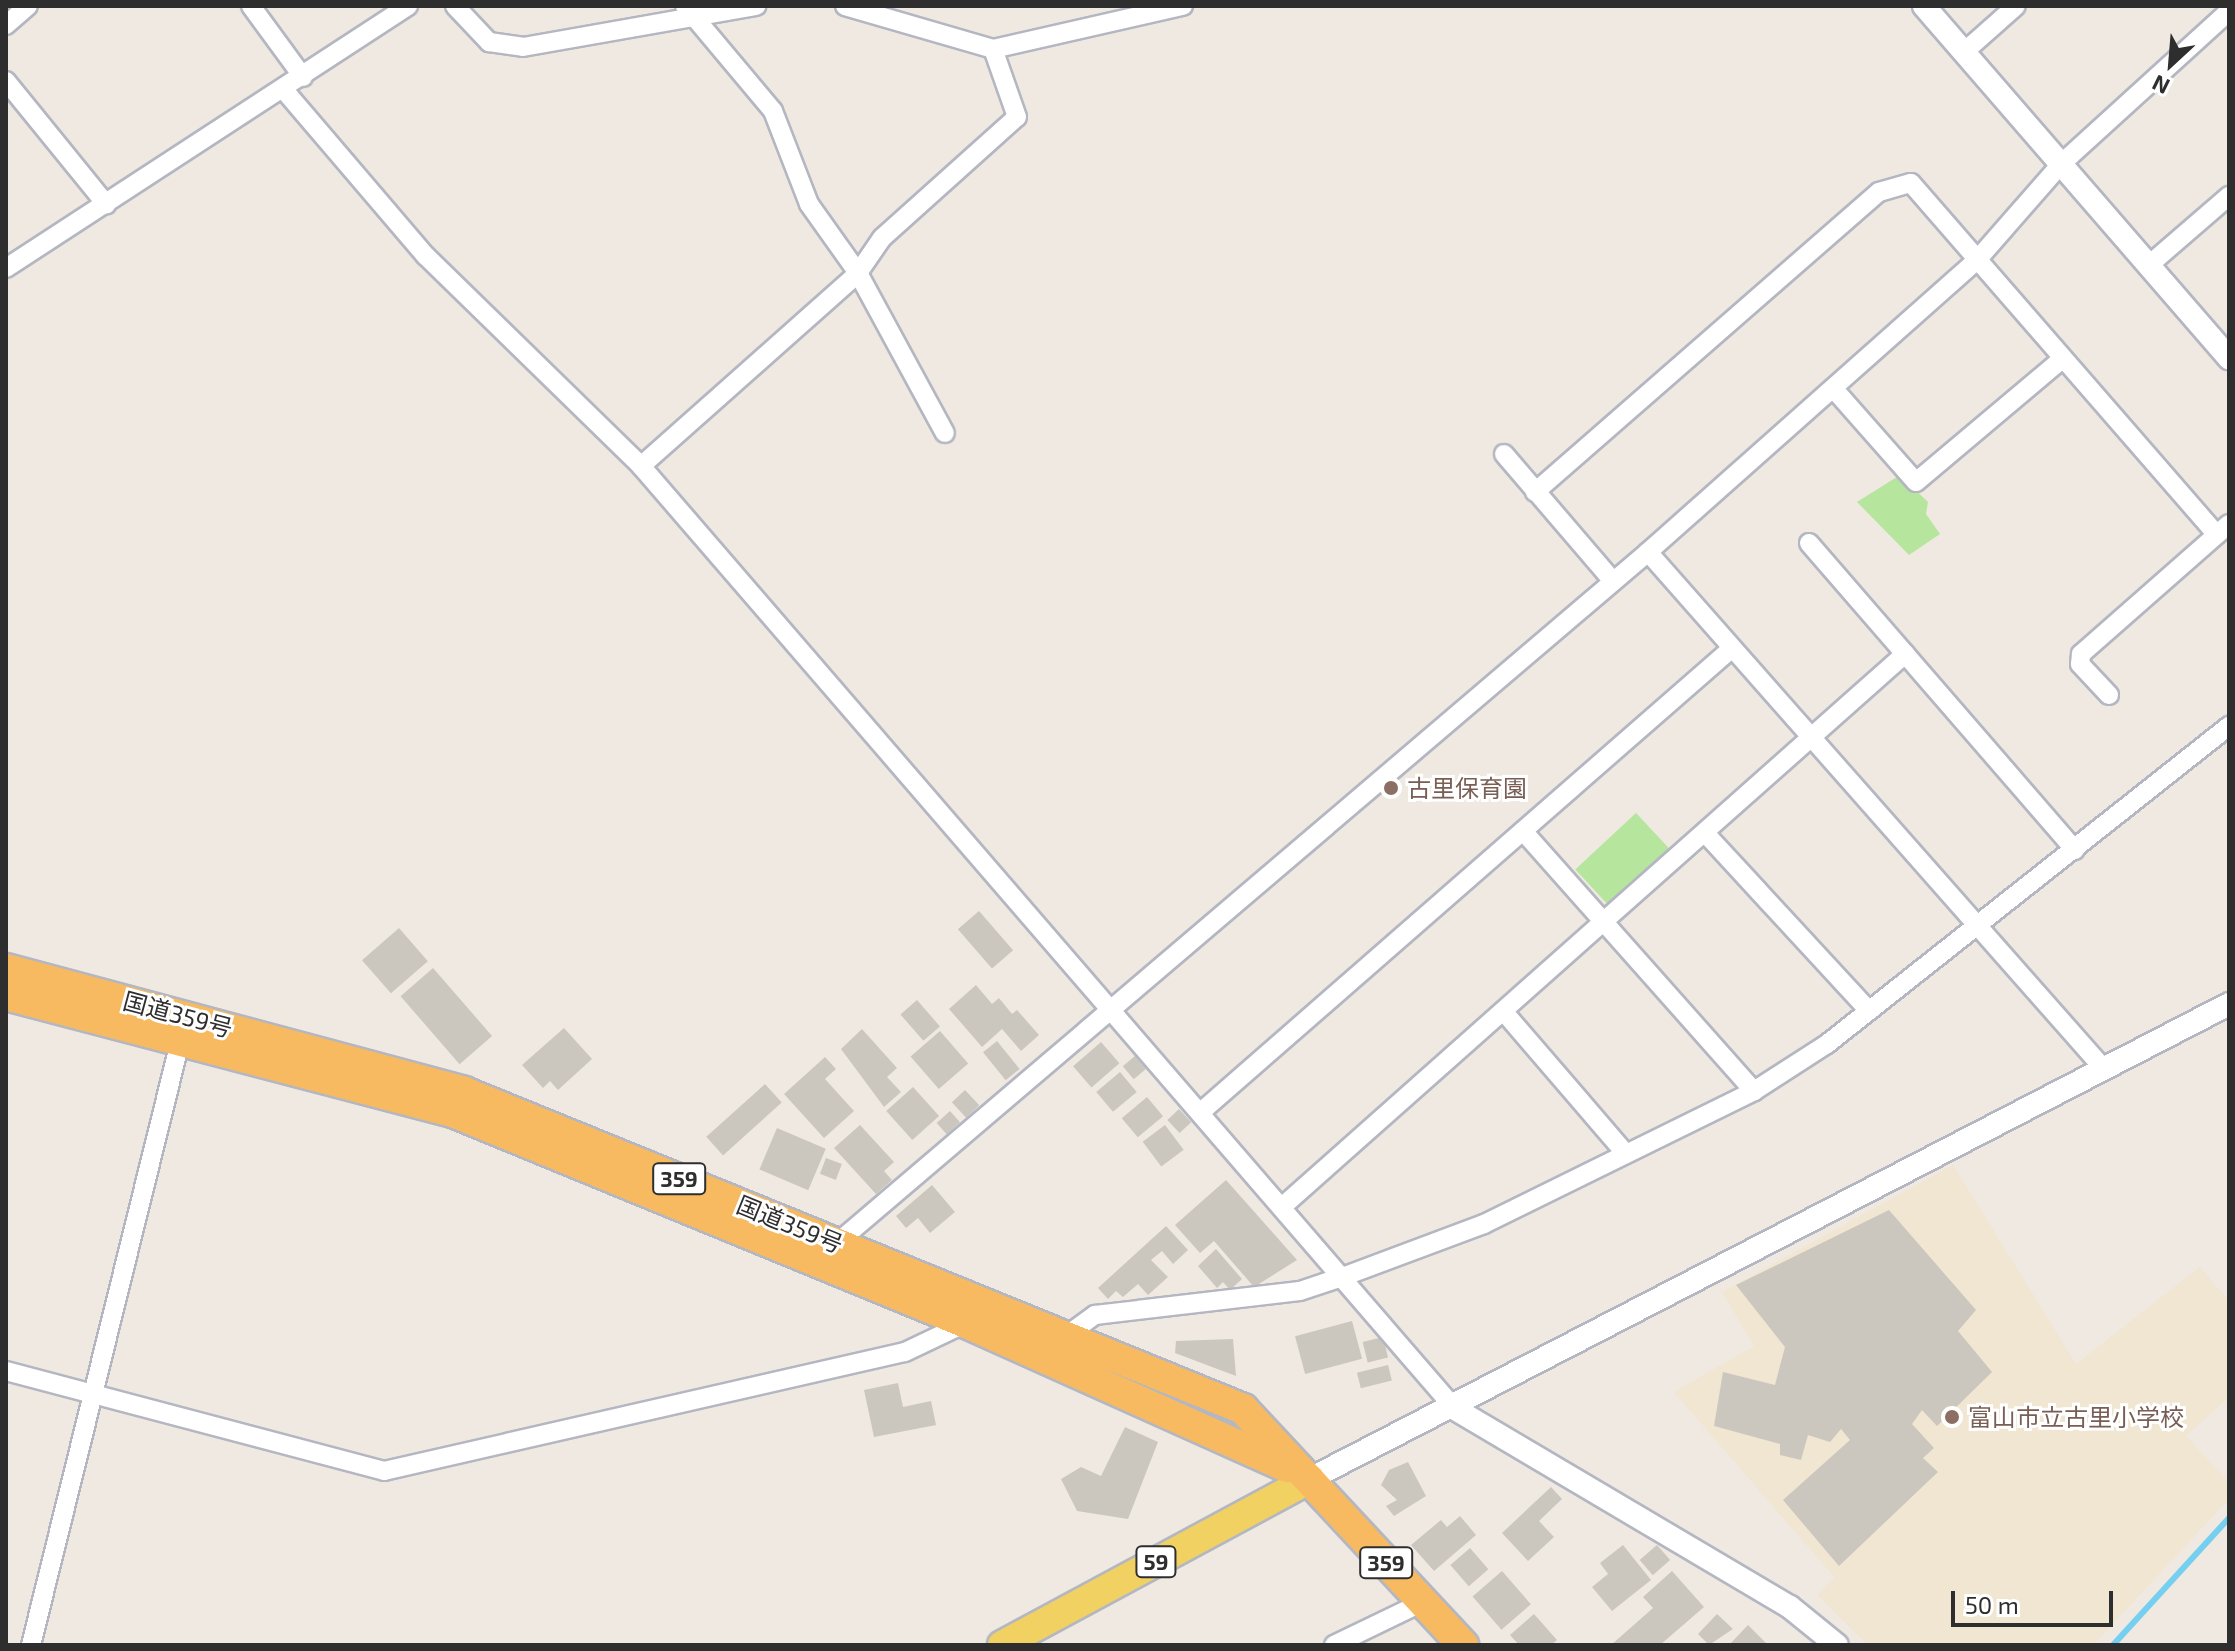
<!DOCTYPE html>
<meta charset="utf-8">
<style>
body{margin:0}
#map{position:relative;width:2235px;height:1651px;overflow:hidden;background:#efe9e1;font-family:"Exo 2","Noto Sans JP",sans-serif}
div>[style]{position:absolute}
.education>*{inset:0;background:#f0e6d1}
.green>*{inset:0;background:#b6e59e;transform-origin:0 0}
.stream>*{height:6px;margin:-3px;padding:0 3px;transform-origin:3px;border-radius:3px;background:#75cff0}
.building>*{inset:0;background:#cbc7bf;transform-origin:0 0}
.roads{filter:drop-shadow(2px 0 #b4b7c1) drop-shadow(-2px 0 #b4b7c1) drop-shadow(0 2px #b4b7c1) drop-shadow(0 -2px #b4b7c1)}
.minor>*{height:18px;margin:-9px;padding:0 9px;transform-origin:9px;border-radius:9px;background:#fff}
.tertiary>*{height:22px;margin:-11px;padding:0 11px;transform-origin:11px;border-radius:11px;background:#fff}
.primary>*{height:28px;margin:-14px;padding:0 14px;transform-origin:14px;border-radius:14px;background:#f2d163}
.trunk>*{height:30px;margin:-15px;padding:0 15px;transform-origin:15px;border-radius:15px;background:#f8ba60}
.dots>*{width:22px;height:22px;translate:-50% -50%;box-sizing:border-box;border:4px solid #fff;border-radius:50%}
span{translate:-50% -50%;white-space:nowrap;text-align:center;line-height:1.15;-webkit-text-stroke:6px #fff;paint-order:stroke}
.shield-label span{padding:2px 6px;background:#fff;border:2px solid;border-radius:6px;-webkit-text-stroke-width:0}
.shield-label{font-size:22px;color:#2e2e2e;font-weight:700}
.education-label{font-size:24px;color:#785e54}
.left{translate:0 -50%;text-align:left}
.street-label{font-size:24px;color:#2e2e2e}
.frame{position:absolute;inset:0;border:8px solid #2e2e2e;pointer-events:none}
.north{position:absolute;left:2131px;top:24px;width:80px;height:80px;-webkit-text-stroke:6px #fff;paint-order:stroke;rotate:206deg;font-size:22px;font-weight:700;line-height:32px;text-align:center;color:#2e2e2e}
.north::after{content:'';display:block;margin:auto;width:28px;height:36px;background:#2e2e2e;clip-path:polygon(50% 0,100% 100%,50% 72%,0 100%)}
.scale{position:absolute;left:1951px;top:1591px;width:162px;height:36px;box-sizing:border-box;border:4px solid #2e2e2e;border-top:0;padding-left:10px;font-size:24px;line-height:28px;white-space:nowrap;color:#2e2e2e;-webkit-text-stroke:6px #fff;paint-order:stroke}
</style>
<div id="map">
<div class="education">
<i style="clip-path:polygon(1953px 1165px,2076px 1364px,2200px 1267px,2229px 1301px,2229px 1397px,2186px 1436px,2229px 1483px,2229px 1499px,2093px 1645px,1868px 1645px,1817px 1595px,1835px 1578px,1674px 1392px,1754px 1346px,1722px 1292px)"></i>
</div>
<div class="green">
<i style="clip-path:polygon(1900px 475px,1928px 502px,1926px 514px,1940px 534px,1909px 555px,1857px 502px)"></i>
<i style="left:1636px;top:813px;width:49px;height:83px;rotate:47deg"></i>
</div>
<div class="stream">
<i style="left:2113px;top:1645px;width:172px;rotate:-47.6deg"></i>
</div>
<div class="building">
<i style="left:979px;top:911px;width:52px;height:28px;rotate:49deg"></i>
<i style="left:399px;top:928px;width:44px;height:49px;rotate:49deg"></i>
<i style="left:433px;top:968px;width:90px;height:43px;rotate:49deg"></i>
<i style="clip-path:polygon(976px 985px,992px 1004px,999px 998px,1012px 1014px,1017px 1010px,1039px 1035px,1021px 1051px,1002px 1029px,982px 1047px,949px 1009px)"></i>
<i style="left:917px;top:1000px;width:35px;height:22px;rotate:49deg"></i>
<i style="clip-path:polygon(564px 1028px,592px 1059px,558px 1090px,550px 1081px,543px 1088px,522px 1065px)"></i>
<i style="clip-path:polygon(862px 1029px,897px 1068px,887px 1077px,901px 1092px,884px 1107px,841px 1049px)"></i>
<i style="left:940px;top:1031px;width:43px;height:39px;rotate:49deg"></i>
<i style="left:997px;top:1041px;width:36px;height:18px;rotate:51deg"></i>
<i style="left:1101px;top:1042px;width:28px;height:37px;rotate:49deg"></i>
<i style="left:1135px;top:1056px;width:17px;height:16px;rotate:50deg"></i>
<i style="clip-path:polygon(825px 1057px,836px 1069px,825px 1079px,854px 1111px,824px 1138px,784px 1094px)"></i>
<i style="left:1120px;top:1072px;width:26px;height:31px;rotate:50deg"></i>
<i style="left:765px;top:1084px;width:25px;height:79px;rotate:48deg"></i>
<i style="left:913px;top:1087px;width:39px;height:36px;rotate:48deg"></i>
<i style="left:965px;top:1090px;width:21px;height:18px;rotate:47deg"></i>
<i style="left:1147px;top:1097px;width:25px;height:33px;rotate:50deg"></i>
<i style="left:1179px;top:1109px;width:18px;height:16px;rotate:47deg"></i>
<i style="left:950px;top:1111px;width:15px;height:18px;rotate:48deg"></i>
<i style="clip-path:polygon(860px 1125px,894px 1162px,884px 1171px,892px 1180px,876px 1194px,834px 1148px)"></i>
<i style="left:1165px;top:1125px;width:31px;height:28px;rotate:53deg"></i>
<i style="left:777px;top:1128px;width:53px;height:45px;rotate:23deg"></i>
<i style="left:826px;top:1158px;width:17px;height:17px;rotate:21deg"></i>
<i style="clip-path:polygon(1226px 1180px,1297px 1260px,1254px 1287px,1214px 1241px,1200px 1253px,1175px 1225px)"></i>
<i style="clip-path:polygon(932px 1185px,955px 1212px,930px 1233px,918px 1218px,906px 1228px,896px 1216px)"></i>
<i style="clip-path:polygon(1889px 1210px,1976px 1310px,1958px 1331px,1992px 1372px,1937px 1426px,1922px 1410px,1912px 1424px,1934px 1448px,1923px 1458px,1938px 1472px,1839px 1566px,1783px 1500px,1850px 1440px,1841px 1429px,1830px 1442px,1808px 1435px,1801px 1460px,1780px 1455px,1780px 1444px,1714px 1426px,1723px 1372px,1775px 1385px,1785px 1347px,1736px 1285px)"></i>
<i style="clip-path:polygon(1166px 1226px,1188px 1250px,1173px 1264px,1162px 1251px,1151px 1260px,1168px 1277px,1148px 1295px,1138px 1284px,1123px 1297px,1116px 1291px,1108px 1299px,1098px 1288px)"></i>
<i style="clip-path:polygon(1216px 1249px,1242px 1279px,1230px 1290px,1223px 1282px,1217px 1288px,1198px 1266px)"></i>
<i style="left:1352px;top:1321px;width:39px;height:59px;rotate:75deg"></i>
<i style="left:1383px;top:1337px;width:21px;height:21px;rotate:76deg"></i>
<i style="clip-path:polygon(1233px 1339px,1236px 1376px,1175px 1353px,1176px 1341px)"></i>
<i style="left:1388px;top:1365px;width:16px;height:32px;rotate:76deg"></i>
<i style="clip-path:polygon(898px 1383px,903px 1407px,931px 1401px,936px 1425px,874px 1437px,864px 1390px)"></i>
<i style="clip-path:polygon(1125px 1427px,1158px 1442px,1128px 1519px,1077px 1511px,1061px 1479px,1081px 1467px,1101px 1476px)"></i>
<i style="clip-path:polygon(1408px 1462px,1426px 1496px,1394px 1516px,1386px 1506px,1397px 1500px,1381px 1485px,1389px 1470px)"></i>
<i style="clip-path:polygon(1551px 1487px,1562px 1499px,1539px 1521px,1554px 1537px,1528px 1561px,1502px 1533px)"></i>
<i style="clip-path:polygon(1460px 1516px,1476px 1535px,1434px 1571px,1411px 1545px,1441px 1520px,1447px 1527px)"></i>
<i style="clip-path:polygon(1623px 1545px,1651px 1580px,1612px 1611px,1592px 1587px,1608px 1574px,1600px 1563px)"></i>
<i style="left:1657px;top:1545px;width:20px;height:23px;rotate:49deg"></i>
<i style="left:1470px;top:1548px;width:28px;height:26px;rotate:49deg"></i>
<i style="left:1502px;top:1571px;width:44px;height:39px;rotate:49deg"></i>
<i style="clip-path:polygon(1672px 1571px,1704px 1607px,1660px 1645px,1611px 1645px,1653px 1608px,1643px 1597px)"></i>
<i style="clip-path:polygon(1534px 1614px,1557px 1640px,1551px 1645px,1519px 1645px,1510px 1635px)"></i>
<i style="clip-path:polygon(1717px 1614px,1733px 1629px,1709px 1645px,1698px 1634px)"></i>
<i style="clip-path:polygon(1748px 1625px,1768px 1645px,1729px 1645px)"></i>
</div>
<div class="roads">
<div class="minor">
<i style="left:251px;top:6px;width:88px;rotate:53.8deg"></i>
<i style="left:455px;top:6px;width:50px;rotate:46.6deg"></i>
<i style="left:489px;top:42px;width:34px;rotate:8deg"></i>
<i style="left:523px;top:47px;width:237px;rotate:-10deg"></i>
<i style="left:685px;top:6px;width:137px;rotate:50deg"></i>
<i style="left:773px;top:111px;width:100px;rotate:68.8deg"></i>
<i style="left:809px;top:204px;width:85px;rotate:54.6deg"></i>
<i style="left:858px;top:273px;width:182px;rotate:61.5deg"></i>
<i style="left:845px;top:6px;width:154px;rotate:16.2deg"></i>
<i style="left:993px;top:49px;width:195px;rotate:-12.8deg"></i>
<i style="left:6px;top:25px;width:29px;rotate:-41deg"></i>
<i style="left:1964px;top:52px;width:69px;rotate:-41.5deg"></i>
<i style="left:6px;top:81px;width:159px;rotate:50.9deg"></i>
<i style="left:284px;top:90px;width:218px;rotate:49.5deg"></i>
<i style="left:426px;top:256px;width:301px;rotate:44.3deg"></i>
<i style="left:641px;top:466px;width:1246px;rotate:49.2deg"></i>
<i style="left:2149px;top:265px;width:106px;rotate:-40.8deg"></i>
<i style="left:6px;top:268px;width:480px;rotate:-33.1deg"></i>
<i style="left:1833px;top:388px;width:125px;rotate:48.6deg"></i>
<i style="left:1916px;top:482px;width:192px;rotate:-40.1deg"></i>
<i style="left:1504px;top:454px;width:167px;rotate:49.4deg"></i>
<i style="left:641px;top:466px;width:290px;rotate:-41.6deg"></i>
<i style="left:858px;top:273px;width:42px;rotate:-55.6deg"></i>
<i style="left:882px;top:238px;width:181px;rotate:-41.9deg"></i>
<i style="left:1017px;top:117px;width:72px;rotate:-109.4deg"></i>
<i style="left:1535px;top:492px;width:456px;rotate:-41.1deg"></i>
<i style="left:1879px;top:192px;width:33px;rotate:-16deg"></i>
<i style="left:1911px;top:183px;width:466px;rotate:49deg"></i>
<i style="left:1809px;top:543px;width:406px;rotate:49.1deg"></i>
<i style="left:1648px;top:552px;width:689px;rotate:48.59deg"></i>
<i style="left:2109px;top:695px;width:42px;rotate:-133.1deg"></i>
<i style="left:2080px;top:664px;width:10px;rotate:-84deg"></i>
<i style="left:2081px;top:654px;width:197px;rotate:-41.3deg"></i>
<i style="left:1523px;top:831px;width:348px;rotate:48.4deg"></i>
<i style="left:1705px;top:833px;width:242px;rotate:47.3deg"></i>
<i style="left:1504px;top:1012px;width:187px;rotate:49.3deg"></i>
<i style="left:1202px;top:1111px;width:702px;rotate:-41.13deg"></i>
<i style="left:1283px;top:1206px;width:832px;rotate:-41.59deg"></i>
<i style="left:837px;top:1243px;width:1065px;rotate:-40.43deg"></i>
<i style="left:1648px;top:552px;width:440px;rotate:-41.6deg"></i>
<i style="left:1977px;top:260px;width:128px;rotate:-48.8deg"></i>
<i style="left:2061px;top:164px;width:227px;rotate:-42.3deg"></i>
<i style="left:1066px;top:1336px;width:36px;rotate:-36deg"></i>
<i style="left:1095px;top:1315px;width:206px;rotate:-6.7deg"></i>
<i style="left:1300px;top:1291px;width:47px;rotate:-18.4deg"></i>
<i style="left:1345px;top:1276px;width:148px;rotate:-20.5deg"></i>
<i style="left:1484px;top:1224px;width:301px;rotate:-26.2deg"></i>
<i style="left:1754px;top:1091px;width:87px;rotate:-32.8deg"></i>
<i style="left:1827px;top:1044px;width:513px;rotate:-38.35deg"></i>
<i style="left:6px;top:1371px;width:391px;rotate:14.8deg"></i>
<i style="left:384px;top:1471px;width:534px;rotate:-12.87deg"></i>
<i style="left:905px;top:1352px;width:68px;rotate:-25.4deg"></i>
<i style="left:31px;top:1645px;width:625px;rotate:-76.12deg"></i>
<i style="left:1334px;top:1645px;width:99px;rotate:-25.8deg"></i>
</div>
<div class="tertiary">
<i style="left:1924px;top:6px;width:466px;rotate:49.1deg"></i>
<i style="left:1455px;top:1409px;width:389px;rotate:30.6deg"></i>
<i style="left:1790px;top:1607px;width:60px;rotate:39deg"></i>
<i style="left:1310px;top:1479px;width:1034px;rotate:-27.33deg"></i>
</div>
<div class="primary">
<i style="left:1002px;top:1645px;width:350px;rotate:-28.3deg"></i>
</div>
<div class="trunk">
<i style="left:6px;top:969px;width:474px;rotate:15deg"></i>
<i style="left:464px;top:1092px;width:841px;rotate:22.14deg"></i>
<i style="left:1243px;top:1409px;width:323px;rotate:47deg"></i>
<i style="left:6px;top:995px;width:464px;rotate:14.7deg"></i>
<i style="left:455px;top:1113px;width:552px;rotate:22.34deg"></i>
<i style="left:966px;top:1323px;width:352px;rotate:24.2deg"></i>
</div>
</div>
<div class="dots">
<i style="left:1391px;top:788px;background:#8d6e63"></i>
<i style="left:1952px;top:1417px;background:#8d6e63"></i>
</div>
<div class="shield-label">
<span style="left:679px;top:1179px">359</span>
<span style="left:1156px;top:1562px">59</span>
<span style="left:1386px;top:1563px">359</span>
</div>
<div class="education-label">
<span class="left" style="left:1407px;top:788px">古里保育園</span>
<span class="left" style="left:1968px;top:1417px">富山市立古里小学校</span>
</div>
<div class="street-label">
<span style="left:178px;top:1014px;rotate:15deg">国道359号</span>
<span style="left:790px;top:1224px;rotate:22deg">国道359号</span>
</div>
<div class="frame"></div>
<div class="north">N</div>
<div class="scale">50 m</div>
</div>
